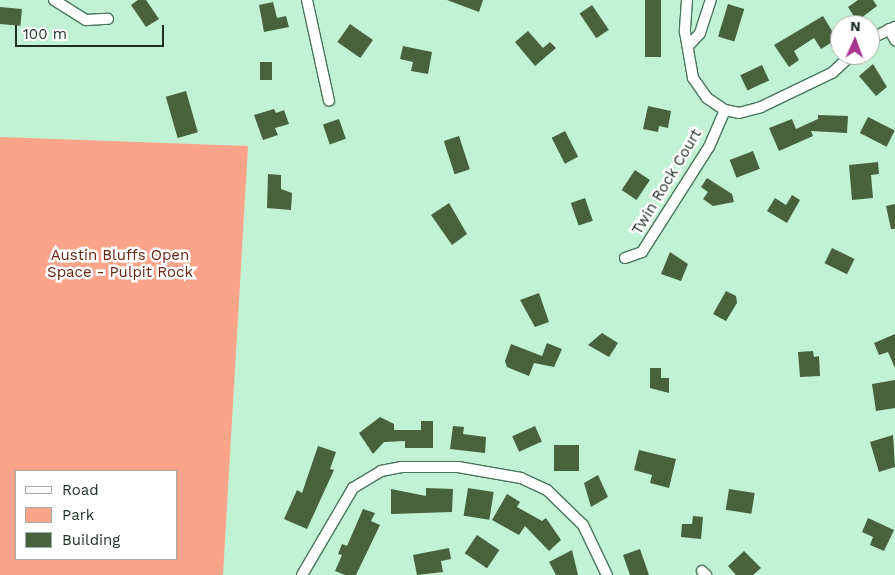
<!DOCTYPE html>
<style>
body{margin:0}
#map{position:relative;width:895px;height:575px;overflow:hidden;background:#c1f2d3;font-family:"Work Sans",sans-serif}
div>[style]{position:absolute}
.green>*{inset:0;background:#fca48a}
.building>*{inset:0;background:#47623d;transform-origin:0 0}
.roads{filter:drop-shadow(1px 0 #48765b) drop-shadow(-1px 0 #48765b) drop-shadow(0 1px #48765b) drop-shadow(0 -1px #48765b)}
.street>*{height:10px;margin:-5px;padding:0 5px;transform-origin:5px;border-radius:5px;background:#fff}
span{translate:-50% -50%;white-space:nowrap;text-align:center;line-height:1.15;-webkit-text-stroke:5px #fff;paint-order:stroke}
.street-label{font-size:15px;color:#1c2f23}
.park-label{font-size:15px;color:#6b250f}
.legend{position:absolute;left:15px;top:470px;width:162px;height:90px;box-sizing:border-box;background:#fff;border:1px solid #a4aca7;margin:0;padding:6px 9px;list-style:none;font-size:15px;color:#1c2f23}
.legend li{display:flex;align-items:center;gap:10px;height:25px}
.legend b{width:25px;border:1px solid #a4aca7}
.north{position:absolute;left:830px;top:15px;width:50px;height:50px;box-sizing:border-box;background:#fff;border:1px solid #a4aca7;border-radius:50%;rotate:2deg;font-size:14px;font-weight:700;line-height:20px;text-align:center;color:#1c2f23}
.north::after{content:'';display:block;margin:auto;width:18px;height:22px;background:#a83590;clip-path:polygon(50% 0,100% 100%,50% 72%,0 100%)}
.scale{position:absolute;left:15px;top:25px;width:149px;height:22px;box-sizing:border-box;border:2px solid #1c2f23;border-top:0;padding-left:6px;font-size:15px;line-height:18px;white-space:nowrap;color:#1c2f23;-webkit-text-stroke:4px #fff;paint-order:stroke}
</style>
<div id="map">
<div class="green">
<i style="clip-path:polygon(evenodd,0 137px,248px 146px,223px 575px,0 575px,0 137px,16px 471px,176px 471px,176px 559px,16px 559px,16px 471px)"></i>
</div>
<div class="building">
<i style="clip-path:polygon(138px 0,146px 0,159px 19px,146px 27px,131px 5px)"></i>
<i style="clip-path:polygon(447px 0,483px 0,479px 12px)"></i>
<i style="left:645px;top:0;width:16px;height:57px"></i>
<i style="clip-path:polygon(858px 0,873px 0,877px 6px,857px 21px,848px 7px)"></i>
<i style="clip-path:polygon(273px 2px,277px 18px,286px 16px,289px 27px,264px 32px,259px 5px)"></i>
<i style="left:728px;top:4px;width:17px;height:34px;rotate:17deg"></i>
<i style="left:592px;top:5px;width:30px;height:15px;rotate:56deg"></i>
<i style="left:0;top:7px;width:22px;height:17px;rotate:5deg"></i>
<i style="clip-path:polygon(823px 16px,837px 39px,821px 49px,814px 38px,794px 51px,799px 60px,789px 67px,774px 45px)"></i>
<i style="left:350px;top:24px;width:28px;height:22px;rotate:35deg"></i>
<i style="clip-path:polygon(528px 31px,543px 48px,550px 42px,556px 48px,535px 66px,515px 42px)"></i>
<i style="clip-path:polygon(403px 46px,432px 52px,428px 74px,411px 71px,413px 62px,400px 59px)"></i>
<i style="left:260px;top:62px;width:12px;height:18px"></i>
<i style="clip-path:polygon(873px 64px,887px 87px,876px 96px,859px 76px)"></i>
<i style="left:762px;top:65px;width:17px;height:24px;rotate:65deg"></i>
<i style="left:186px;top:91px;width:43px;height:21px;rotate:74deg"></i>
<i style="clip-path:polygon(648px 106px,671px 111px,668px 128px,659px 126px,658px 132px,643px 129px)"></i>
<i style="clip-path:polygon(274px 109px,276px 113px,284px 110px,289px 124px,275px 128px,278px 135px,263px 140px,254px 115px)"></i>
<i style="clip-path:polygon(818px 115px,848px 116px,847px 133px,811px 131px,813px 136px,779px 151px,769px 128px,792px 119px,796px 129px,818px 119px)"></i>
<i style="left:868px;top:117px;width:30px;height:18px;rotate:27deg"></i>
<i style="left:339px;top:119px;width:21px;height:17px;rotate:71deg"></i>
<i style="left:565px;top:131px;width:29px;height:15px;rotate:63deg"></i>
<i style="left:459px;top:136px;width:35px;height:16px;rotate:72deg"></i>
<i style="left:753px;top:151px;width:19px;height:25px;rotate:69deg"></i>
<i style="clip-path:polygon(878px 162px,879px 174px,871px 175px,873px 198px,852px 200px,849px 165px)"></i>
<i style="left:635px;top:170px;width:18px;height:24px;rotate:34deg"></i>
<i style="clip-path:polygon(268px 174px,281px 175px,281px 189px,292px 193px,291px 210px,267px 208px)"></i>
<i style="clip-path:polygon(707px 178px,732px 194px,734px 202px,713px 206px,703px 199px,708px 192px,701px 187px)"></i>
<i style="clip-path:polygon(792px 195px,800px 200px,787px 223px,767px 211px,775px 198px,786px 205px)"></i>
<i style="left:585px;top:198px;width:24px;height:15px;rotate:71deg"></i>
<i style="clip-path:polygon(449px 203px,467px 234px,452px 245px,431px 215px)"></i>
<i style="clip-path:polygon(895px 204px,895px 229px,891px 229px,886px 206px)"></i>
<i style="left:832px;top:248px;width:25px;height:17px;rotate:26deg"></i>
<i style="clip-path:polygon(670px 252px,688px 264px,681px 281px,661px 274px)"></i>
<i style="clip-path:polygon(726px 291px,736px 296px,737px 303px,726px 321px,713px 314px)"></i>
<i style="clip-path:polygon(539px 293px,549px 322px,535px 327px,520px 300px)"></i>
<i style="clip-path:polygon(602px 333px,618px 343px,609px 357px,588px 345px)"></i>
<i style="clip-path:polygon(895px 334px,895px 368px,888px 352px,879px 355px,874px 343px)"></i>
<i style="clip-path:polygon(547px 343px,562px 349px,554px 367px,534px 363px,529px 376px,507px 367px,505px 361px,511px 344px,542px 356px)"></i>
<i style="clip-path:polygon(813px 351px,814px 357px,819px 356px,820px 376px,800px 377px,798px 352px)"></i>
<i style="clip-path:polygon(650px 368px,661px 368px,661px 378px,669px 378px,669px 393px,650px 388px)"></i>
<i style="clip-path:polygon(895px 380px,895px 408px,876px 411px,872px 384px)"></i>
<i style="clip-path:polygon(380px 417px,394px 424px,394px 430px,421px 430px,421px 421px,433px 421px,433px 448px,405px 448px,405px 441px,384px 442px,373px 454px,359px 433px)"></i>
<i style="clip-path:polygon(453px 426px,464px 427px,463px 434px,486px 437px,485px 453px,450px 449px)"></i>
<i style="left:535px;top:426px;width:17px;height:25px;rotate:66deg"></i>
<i style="clip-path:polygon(893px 435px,895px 467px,879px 472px,870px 442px)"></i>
<i style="left:554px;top:445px;width:25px;height:26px"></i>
<i style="clip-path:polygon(318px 446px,336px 452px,330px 469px,334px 470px,307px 529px,284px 519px,297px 490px,302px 493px)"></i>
<i style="clip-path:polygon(639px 450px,676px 459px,669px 488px,650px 483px,652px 475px,634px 470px)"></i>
<i style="clip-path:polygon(598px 475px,608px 497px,591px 507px,584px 483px)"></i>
<i style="clip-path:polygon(426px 488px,453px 489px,452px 512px,391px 514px,391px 489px,426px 496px)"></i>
<i style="left:468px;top:488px;width:26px;height:28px;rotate:9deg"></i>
<i style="left:729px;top:489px;width:26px;height:21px;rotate:9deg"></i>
<i style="clip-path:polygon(507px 494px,520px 502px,517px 507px,542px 521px,546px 518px,561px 540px,549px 551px,525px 526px,519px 535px,492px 520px)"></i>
<i style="clip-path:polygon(363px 509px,375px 513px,371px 521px,380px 525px,356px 575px,345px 575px,335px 571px,342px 555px,338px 554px,342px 544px,347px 546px)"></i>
<i style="clip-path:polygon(693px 516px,703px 517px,701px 539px,681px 537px,682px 524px,692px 524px)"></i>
<i style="clip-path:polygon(868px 518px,894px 530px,884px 551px,870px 545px,873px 537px,862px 532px)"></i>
<i style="left:477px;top:535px;width:27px;height:22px;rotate:34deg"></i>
<i style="clip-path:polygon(449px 548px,451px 559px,441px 561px,443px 572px,417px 575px,413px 555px)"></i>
<i style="clip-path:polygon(640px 549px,649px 575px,630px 575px,623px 555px)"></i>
<i style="clip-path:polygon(572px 550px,578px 575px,556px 575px,549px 562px)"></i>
<i style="clip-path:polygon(744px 551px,761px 568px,753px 575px,736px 575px,728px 566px)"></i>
</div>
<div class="roads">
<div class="street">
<i style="left:54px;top:0;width:38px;rotate:32deg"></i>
<i style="left:86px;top:20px;width:22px;rotate:-3deg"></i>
<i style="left:307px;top:0;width:103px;rotate:77.7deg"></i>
<i style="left:687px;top:0;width:32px;rotate:94deg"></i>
<i style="left:685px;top:32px;width:47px;rotate:80.1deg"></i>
<i style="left:693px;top:78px;width:24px;rotate:55deg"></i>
<i style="left:707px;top:98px;width:22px;rotate:34deg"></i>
<i style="left:725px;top:110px;width:14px;rotate:12deg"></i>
<i style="left:739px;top:113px;width:23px;rotate:-15deg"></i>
<i style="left:761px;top:107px;width:79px;rotate:-25.6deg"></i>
<i style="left:832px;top:73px;width:26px;rotate:-43deg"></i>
<i style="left:889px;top:29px;width:13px;rotate:61deg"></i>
<i style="left:870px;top:39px;width:28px;rotate:-26deg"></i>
<i style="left:689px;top:45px;width:16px;rotate:-47deg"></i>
<i style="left:700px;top:33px;width:35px;rotate:-72deg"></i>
<i style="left:625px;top:258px;width:18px;rotate:-19deg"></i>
<i style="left:642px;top:252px;width:125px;rotate:-57.5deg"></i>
<i style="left:709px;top:147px;width:40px;rotate:-66.6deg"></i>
<i style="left:702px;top:571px;width:6px;rotate:45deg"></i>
<i style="left:302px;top:575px;width:101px;rotate:-59.6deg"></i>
<i style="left:353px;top:488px;width:33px;rotate:-31deg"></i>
<i style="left:381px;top:471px;width:21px;rotate:-11deg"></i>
<i style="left:402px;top:467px;width:56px"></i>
<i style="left:458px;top:467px;width:64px;rotate:9.9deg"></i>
<i style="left:521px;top:478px;width:29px;rotate:25deg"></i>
<i style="left:547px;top:490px;width:50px;rotate:44.2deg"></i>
<i style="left:583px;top:525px;width:55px;rotate:64.4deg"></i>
</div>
</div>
<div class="street-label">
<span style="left:667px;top:182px;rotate:-59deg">Twin Rock Court</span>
</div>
<div class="park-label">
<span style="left:120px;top:264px">Austin Bluffs Open<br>Space - Pulpit Rock</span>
</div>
<ul class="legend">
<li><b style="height:6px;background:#fff"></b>Road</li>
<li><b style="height:14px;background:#fca48a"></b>Park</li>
<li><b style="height:14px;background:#47623d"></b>Building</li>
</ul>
<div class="north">N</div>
<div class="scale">100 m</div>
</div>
